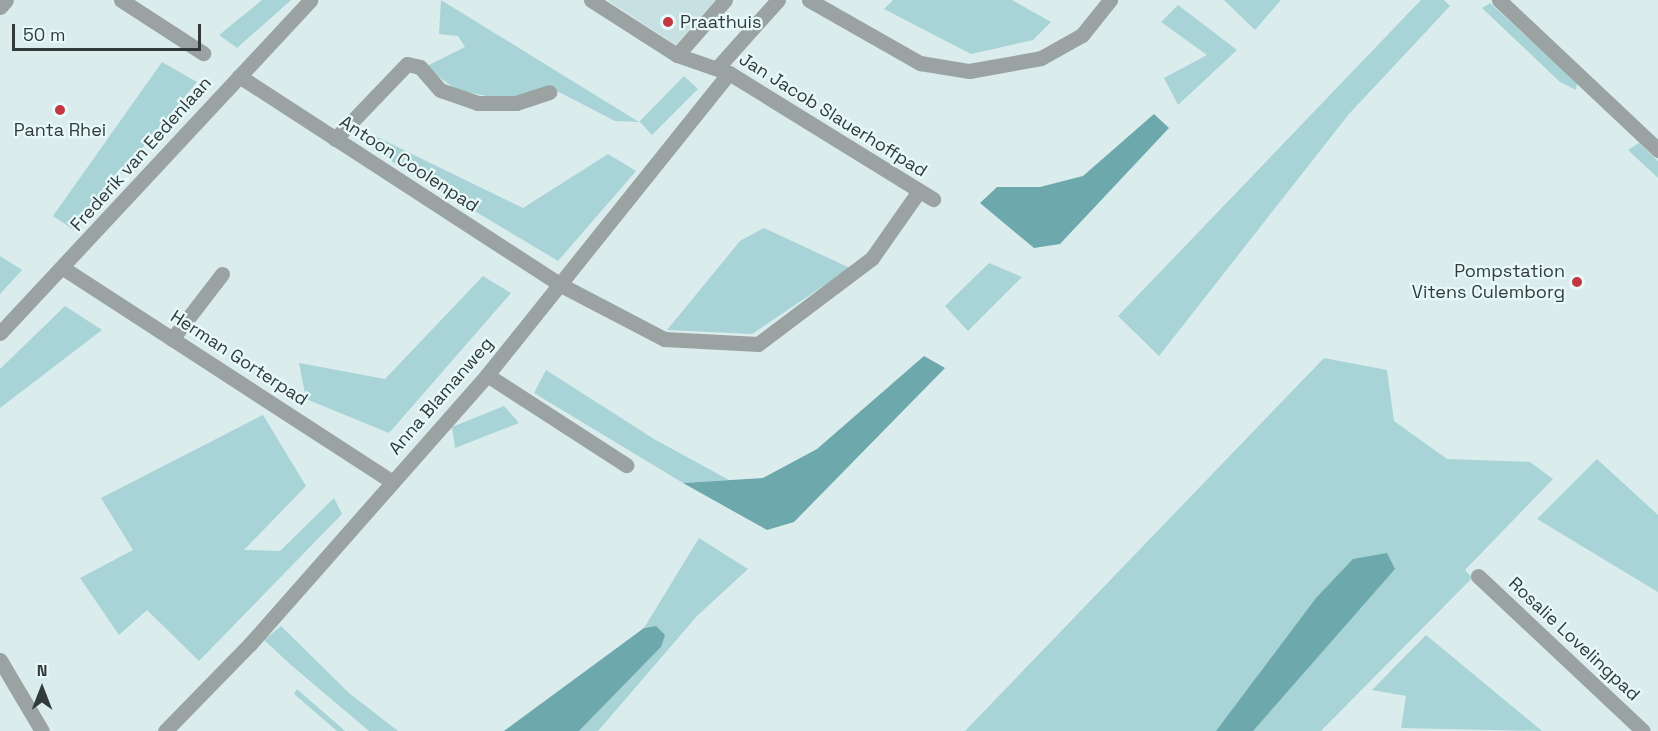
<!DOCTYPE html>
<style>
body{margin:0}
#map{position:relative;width:1658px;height:731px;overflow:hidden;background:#dbeced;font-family:"Space Grotesk",sans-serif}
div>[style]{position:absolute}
.built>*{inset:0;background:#c7e1e3}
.green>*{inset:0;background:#a8d4d7}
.water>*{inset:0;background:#6da9ac}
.minor>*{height:15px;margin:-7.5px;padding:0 7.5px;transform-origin:7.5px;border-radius:7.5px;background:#9ba2a2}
.dots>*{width:16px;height:16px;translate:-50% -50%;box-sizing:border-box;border:3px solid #e8f9fa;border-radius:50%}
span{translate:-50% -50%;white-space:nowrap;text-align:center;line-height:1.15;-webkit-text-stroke:4.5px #e8f9fa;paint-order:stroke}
.poi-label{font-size:18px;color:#333a3a}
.left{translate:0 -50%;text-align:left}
.right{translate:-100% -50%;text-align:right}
.street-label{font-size:18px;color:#333a3a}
.north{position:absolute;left:12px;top:659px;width:60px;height:60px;-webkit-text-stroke:4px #e8f9fa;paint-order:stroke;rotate:0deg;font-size:16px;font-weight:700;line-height:24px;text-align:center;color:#333a3a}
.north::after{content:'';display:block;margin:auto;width:21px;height:27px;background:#333a3a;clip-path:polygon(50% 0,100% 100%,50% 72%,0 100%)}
.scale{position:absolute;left:12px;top:24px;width:189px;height:27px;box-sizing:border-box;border:3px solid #333a3a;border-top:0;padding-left:8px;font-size:18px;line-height:21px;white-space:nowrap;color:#333a3a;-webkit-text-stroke:4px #e8f9fa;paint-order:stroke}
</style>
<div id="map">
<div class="built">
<i style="clip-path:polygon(607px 0,715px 0,676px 45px)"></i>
</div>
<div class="green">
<i style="clip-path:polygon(262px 0,291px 0,237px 48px,219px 35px)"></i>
<i style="clip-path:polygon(441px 0,639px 122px,684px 76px,698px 89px,652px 135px,640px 122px,615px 121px,555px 90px,501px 99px,457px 90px,425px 67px,465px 47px,458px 36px,439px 34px)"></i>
<i style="clip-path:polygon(893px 0,1012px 0,1051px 22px,1033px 40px,971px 54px,884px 9px)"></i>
<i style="clip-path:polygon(1224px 0,1281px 0,1255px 30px)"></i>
<i style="clip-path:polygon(1421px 0,1444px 0,1450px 6px,1349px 114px,1159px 356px,1118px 316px)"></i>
<i style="clip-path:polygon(1490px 3px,1577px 83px,1576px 90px,1560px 82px,1482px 8px)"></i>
<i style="clip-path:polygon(1178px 5px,1237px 50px,1178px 105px,1164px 78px,1207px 55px,1161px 22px)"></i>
<i style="clip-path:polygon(162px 62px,197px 82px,74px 230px,53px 216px)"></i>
<i style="clip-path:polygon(373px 135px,523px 208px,608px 154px,636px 171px,558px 261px,373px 150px)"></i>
<i style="clip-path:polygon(1639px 143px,1658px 161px,1658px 178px,1628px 150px)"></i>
<i style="clip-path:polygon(764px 228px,850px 268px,752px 334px,667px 330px,740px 241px)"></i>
<i style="clip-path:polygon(0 256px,22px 270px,0 294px)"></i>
<i style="clip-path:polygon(989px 263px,1022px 277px,968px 331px,945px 306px)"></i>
<i style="clip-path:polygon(483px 276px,511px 293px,389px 433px,306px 399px,299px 363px,385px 379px)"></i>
<i style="clip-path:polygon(65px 306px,102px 330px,0 408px,0 369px)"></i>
<i style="clip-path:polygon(1324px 358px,1387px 370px,1394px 421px,1447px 459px,1530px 462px,1553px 479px,1465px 570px,1472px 578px,1321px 731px,965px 731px)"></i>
<i style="clip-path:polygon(546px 370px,654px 439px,729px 480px,683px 483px,534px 393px)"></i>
<i style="clip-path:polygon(504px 406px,519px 423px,455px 448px,452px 427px)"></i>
<i style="clip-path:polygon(263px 415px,306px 486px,244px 550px,280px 551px,334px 498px,342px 514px,199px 661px,147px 610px,119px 635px,80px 578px,133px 550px,101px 498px)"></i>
<i style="clip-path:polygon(1597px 459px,1658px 515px,1658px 592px,1537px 519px)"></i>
<i style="clip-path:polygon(699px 538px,748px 569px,697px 616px,598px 731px,579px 731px,661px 647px,656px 626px,644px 628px)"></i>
<i style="clip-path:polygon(281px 626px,349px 693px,398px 731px,369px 731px,291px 665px,264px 640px)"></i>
<i style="clip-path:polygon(1426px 635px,1542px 731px,1401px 728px,1406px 696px,1372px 690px)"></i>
<i style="clip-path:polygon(297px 689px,345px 731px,337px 731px,294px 694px)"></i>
</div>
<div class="water">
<i style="clip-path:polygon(1154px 114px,1169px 128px,1060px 244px,1034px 248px,980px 203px,997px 187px,1040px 187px,1083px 176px)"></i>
<i style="clip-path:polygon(924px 356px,945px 368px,794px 522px,767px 530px,683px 483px,763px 478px,817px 449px)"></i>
<i style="clip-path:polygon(1387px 553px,1395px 569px,1253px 731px,1216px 731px,1316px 598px,1353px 559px)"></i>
<i style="clip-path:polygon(656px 626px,665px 635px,661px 647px,579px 731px,504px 731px,644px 628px)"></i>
</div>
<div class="minor">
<i style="left:121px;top:0;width:98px;rotate:32.9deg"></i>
<i style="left:591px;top:0;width:102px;rotate:32.6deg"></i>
<i style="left:677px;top:55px;width:55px;rotate:19.1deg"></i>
<i style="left:729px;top:73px;width:240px;rotate:31.7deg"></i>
<i style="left:809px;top:0;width:128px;rotate:29.6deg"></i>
<i style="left:920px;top:63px;width:50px;rotate:9.3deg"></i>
<i style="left:969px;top:71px;width:73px;rotate:-10.2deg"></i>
<i style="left:1041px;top:58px;width:47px;rotate:-29.3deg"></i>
<i style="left:1082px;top:35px;width:45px;rotate:-51.3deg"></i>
<i style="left:1499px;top:0;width:219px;rotate:43.3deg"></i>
<i style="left:0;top:7px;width:9px;rotate:-49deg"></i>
<i style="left:677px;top:55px;width:73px;rotate:-48.9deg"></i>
<i style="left:718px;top:67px;width:90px;rotate:-48.2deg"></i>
<i style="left:239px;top:76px;width:382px;rotate:33deg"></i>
<i style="left:559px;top:284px;width:119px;rotate:27.6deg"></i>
<i style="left:664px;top:339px;width:94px;rotate:3deg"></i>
<i style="left:758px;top:344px;width:143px;rotate:-37deg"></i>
<i style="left:872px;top:258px;width:82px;rotate:-55deg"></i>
<i style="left:335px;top:139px;width:104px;rotate:-46.2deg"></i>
<i style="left:407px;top:64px;width:13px;rotate:13deg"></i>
<i style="left:420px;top:67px;width:30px;rotate:49deg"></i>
<i style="left:440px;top:90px;width:39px;rotate:19deg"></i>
<i style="left:477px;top:103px;width:39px"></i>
<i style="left:516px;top:103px;width:35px;rotate:-18deg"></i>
<i style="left:63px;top:268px;width:393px;rotate:33deg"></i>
<i style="left:0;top:333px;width:455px;rotate:-47deg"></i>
<i style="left:172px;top:339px;width:82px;rotate:-52.4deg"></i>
<i style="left:487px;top:375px;width:166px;rotate:32.9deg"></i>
<i style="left:1478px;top:576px;width:226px;rotate:43.2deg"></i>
<i style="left:0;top:660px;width:82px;rotate:59.4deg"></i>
<i style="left:165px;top:731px;width:122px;rotate:-45.7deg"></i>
<i style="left:250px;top:644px;width:359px;rotate:-48.6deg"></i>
<i style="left:487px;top:375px;width:387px;rotate:-51.3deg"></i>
</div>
<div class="dots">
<i style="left:668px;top:22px;background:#c53542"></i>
<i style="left:60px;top:110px;background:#c53542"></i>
<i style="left:1577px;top:282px;background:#c53542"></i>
</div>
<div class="poi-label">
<span class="left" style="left:680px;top:22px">Praathuis</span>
<span style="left:60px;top:130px">Panta Rhei</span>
<span class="right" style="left:1565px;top:282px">Pompstation<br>Vitens Culemborg</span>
</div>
<div class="street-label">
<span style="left:833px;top:115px;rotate:32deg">Jan Jacob Slauerhoffpad</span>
<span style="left:141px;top:154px;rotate:-48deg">Frederik van Eedenlaan</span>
<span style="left:409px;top:164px;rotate:33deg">Antoon Coolenpad</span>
<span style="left:239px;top:358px;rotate:33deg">Herman Gorterpad</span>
<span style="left:441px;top:396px;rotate:-49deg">Anna Blamanweg</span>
<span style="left:1574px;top:639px;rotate:43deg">Rosalie Lovelingpad</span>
</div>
<div class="north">N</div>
<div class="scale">50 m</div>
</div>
